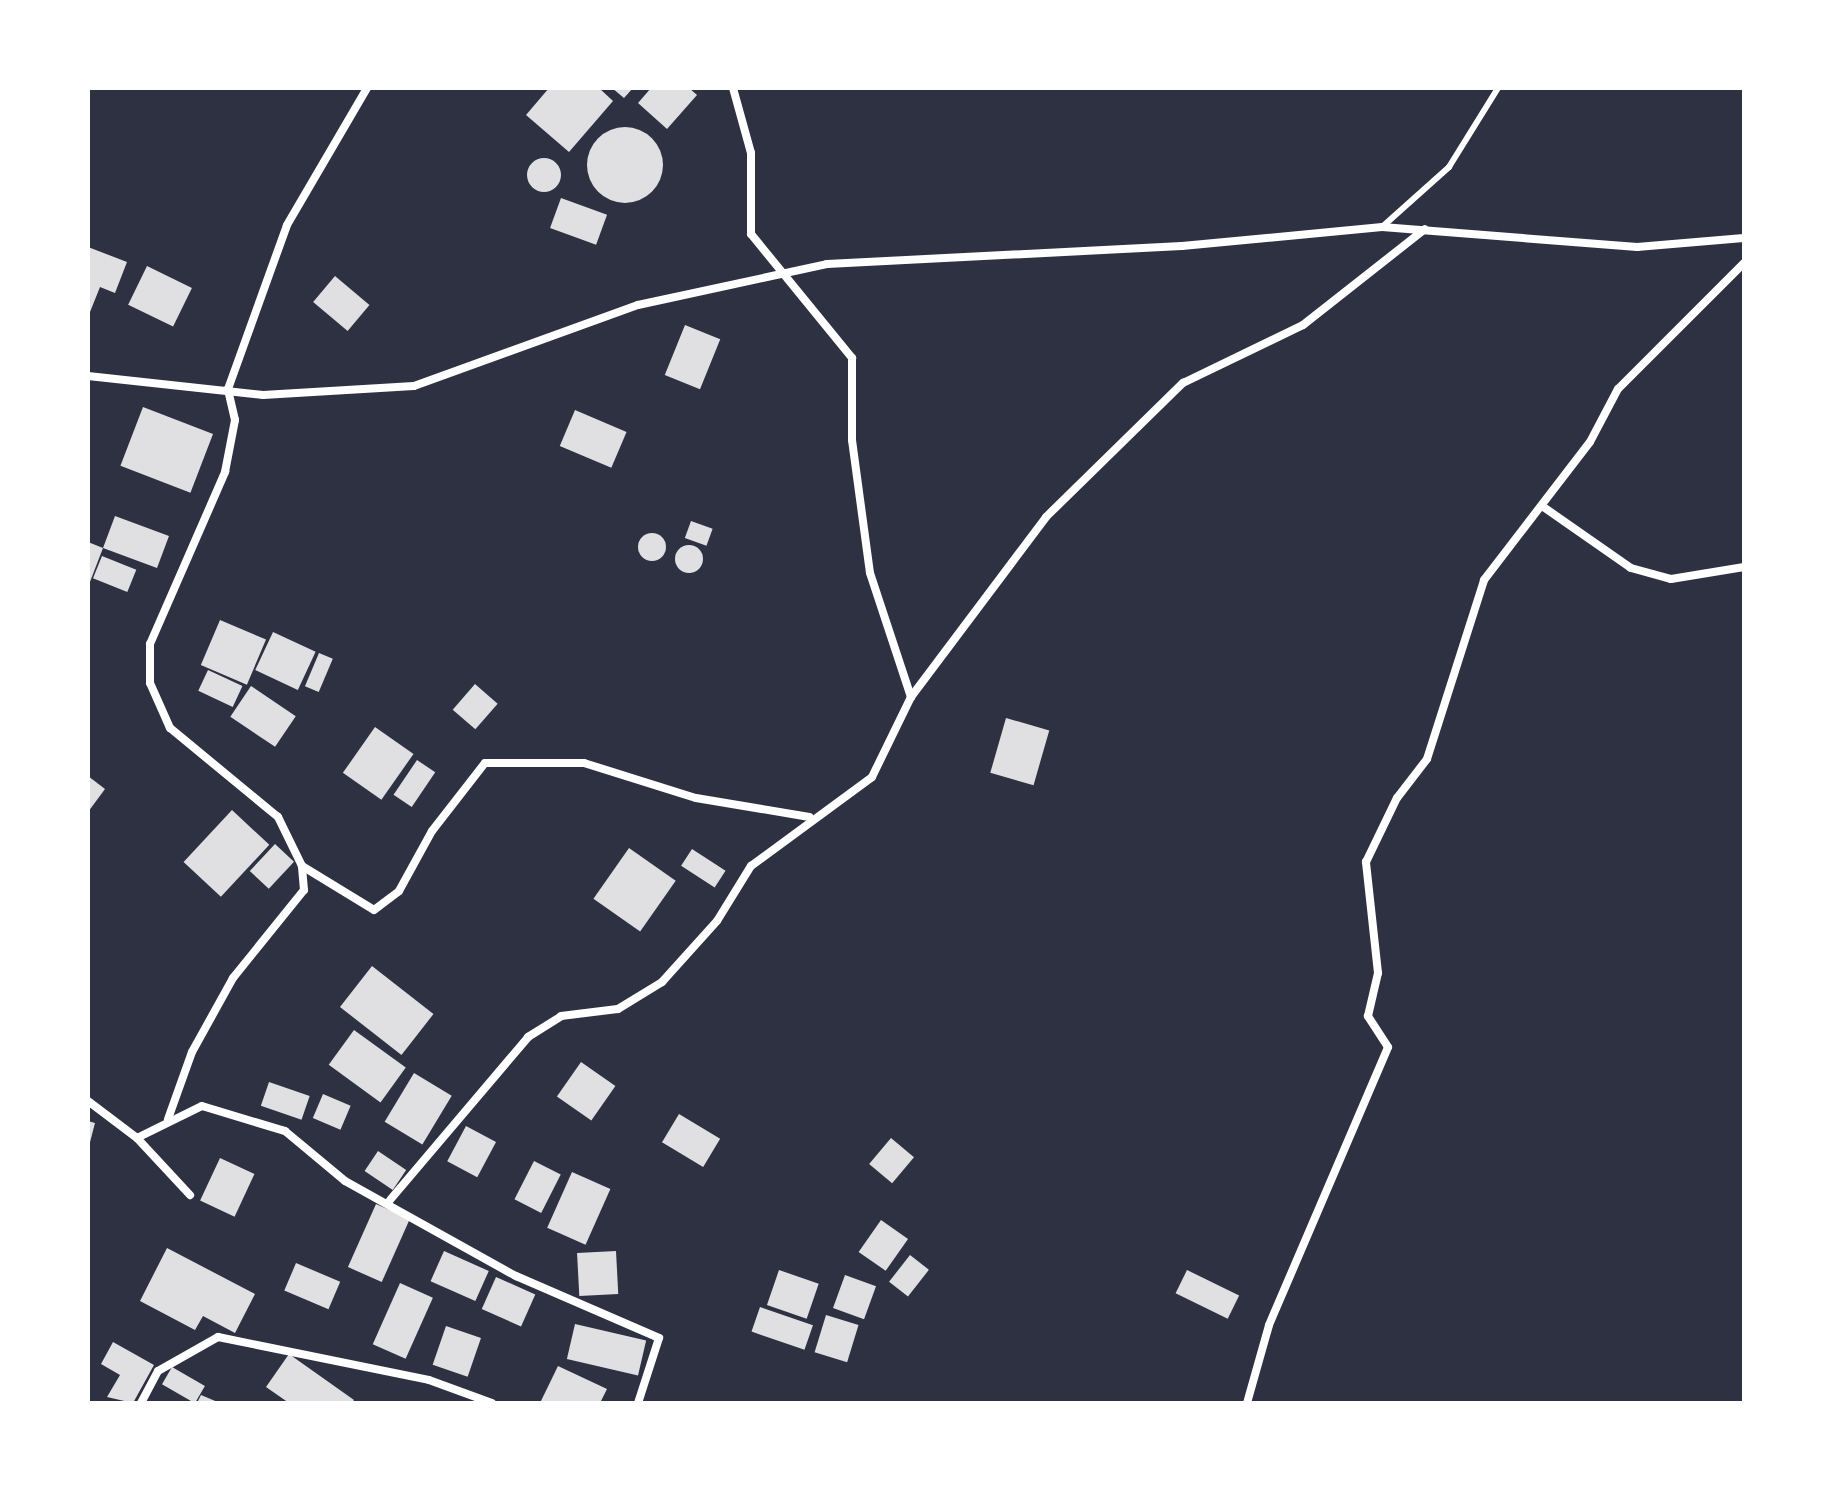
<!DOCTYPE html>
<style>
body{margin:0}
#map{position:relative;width:1832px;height:1491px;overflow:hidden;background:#2d3142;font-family:"Exo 2",sans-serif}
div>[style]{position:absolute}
.building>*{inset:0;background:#e0e0e3;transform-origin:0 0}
.round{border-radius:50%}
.service>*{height:6px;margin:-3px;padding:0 3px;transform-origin:3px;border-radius:3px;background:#fff}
.minor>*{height:8px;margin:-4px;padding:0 4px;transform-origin:4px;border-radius:4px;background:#fff}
span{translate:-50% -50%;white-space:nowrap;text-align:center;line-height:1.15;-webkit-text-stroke:7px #fff;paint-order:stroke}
.frame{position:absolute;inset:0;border:90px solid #fff;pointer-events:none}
</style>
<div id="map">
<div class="building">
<i style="clip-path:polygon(549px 88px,599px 88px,613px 101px,569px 152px,526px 115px)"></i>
<i style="clip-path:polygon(612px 88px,633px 88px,624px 98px)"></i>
<i style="clip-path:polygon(651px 88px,689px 88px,697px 95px,667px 129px,638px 103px)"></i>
<i class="round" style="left:587px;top:127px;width:76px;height:76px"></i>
<i class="round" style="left:527px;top:158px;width:34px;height:34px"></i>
<i style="left:561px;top:198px;width:49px;height:32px;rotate:20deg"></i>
<i style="clip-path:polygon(88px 247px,127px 262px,115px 293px,100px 287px,88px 317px)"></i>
<i style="left:147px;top:266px;width:50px;height:43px;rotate:26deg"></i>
<i style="left:335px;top:276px;width:45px;height:34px;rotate:40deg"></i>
<i style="left:685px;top:325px;width:38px;height:54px;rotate:22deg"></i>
<i style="left:143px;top:407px;width:75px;height:63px;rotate:21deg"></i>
<i style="left:575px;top:410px;width:56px;height:39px;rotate:23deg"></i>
<i style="clip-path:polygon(115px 516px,169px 536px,157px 568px,103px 548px,88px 587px,88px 542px,103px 548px)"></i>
<i style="left:691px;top:521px;width:23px;height:18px;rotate:20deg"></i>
<i class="round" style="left:638px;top:533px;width:28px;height:28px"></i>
<i class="round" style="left:675px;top:545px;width:28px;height:28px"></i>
<i style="left:102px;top:556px;width:37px;height:24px;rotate:22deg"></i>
<i style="left:220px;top:620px;width:50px;height:49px;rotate:23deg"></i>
<i style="left:273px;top:632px;width:47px;height:42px;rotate:25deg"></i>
<i style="left:319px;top:653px;width:15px;height:36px;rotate:23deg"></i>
<i style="left:208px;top:670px;width:38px;height:23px;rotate:25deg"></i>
<i style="left:475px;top:684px;width:30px;height:34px;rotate:41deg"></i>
<i style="left:251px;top:686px;width:54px;height:37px;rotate:34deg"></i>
<i style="left:1006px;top:718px;width:45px;height:57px;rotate:16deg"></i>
<i style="left:375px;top:727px;width:47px;height:56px;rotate:35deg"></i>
<i style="left:417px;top:760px;width:22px;height:42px;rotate:34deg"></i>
<i style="clip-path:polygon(88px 776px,105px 789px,88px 812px)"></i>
<i style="left:232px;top:810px;width:51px;height:71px;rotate:43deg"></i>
<i style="left:275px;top:844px;width:26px;height:37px;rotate:43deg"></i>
<i style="left:629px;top:848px;width:57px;height:62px;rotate:35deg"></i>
<i style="left:692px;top:849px;width:40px;height:20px;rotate:33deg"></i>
<i style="left:372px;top:966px;width:78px;height:52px;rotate:38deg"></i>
<i style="left:354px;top:1030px;width:64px;height:43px;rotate:36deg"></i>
<i style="left:581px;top:1062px;width:42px;height:42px;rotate:35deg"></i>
<i style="left:414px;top:1073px;width:44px;height:57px;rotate:31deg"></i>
<i style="left:269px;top:1082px;width:43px;height:25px;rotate:19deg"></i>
<i style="left:323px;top:1094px;width:30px;height:26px;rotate:23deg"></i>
<i style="left:679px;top:1114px;width:48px;height:33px;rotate:31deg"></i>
<i style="clip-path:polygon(88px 1121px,95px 1123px,89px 1146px,88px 1146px)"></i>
<i style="left:466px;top:1126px;width:34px;height:40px;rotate:28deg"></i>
<i style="left:891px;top:1138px;width:30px;height:34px;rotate:40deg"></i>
<i style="left:378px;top:1151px;width:34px;height:24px;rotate:34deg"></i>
<i style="left:220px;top:1158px;width:38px;height:47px;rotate:25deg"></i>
<i style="left:534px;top:1161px;width:30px;height:43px;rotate:27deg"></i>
<i style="left:572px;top:1172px;width:42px;height:61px;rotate:24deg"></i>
<i style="left:376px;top:1204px;width:37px;height:69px;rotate:24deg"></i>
<i style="left:881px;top:1220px;width:33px;height:39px;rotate:35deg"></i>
<i style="clip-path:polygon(167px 1248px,255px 1294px,235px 1333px,203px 1316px,195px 1330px,140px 1301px)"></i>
<i style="left:444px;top:1251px;width:49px;height:33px;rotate:24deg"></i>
<i style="left:616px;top:1251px;width:43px;height:39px;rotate:87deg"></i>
<i style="left:910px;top:1255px;width:24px;height:34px;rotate:38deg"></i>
<i style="left:296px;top:1263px;width:48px;height:30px;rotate:23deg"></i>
<i style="left:779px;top:1270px;width:42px;height:37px;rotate:19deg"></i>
<i style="left:1187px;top:1270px;width:58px;height:26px;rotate:26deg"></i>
<i style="left:845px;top:1275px;width:33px;height:35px;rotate:20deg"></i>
<i style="left:496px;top:1277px;width:43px;height:35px;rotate:24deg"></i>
<i style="left:400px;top:1283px;width:36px;height:67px;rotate:24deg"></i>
<i style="left:760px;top:1307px;width:56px;height:26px;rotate:19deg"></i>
<i style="left:826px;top:1315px;width:34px;height:39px;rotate:17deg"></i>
<i style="left:575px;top:1324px;width:73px;height:36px;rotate:13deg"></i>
<i style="left:446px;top:1326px;width:37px;height:41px;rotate:19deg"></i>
<i style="clip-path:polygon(113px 1342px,154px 1365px,133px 1403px,107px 1397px,120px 1375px,101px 1364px)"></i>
<i style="clip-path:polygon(289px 1354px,354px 1400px,352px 1403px,289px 1403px,266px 1387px)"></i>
<i style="clip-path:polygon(558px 1366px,607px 1389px,600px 1403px,540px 1403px)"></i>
<i style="left:172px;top:1367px;width:38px;height:20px;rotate:30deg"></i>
<i style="clip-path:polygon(201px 1395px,220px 1403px,197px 1403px)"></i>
</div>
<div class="service">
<i style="left:1382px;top:227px;width:90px;rotate:-41.8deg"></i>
<i style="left:1449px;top:167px;width:93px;rotate:-58.2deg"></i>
</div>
<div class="minor">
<i style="left:733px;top:88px;width:67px;rotate:74.5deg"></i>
<i style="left:751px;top:153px;width:81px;rotate:90deg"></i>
<i style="left:751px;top:234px;width:160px;rotate:50.8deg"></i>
<i style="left:852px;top:358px;width:82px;rotate:90deg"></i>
<i style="left:852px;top:440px;width:134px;rotate:82.3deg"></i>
<i style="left:870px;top:573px;width:131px;rotate:71.7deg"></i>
<i style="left:88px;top:376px;width:176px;rotate:6.2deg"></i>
<i style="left:263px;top:395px;width:151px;rotate:-3.4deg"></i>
<i style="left:414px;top:386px;width:238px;rotate:-19.9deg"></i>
<i style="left:638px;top:305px;width:193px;rotate:-12.2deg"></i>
<i style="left:827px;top:264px;width:355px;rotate:-2.9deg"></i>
<i style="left:1182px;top:246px;width:201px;rotate:-5.4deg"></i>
<i style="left:1382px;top:227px;width:256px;rotate:4.5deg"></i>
<i style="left:1637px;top:247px;width:107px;rotate:-4.8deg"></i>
<i style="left:1542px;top:506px;width:108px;rotate:34.9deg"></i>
<i style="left:1631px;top:568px;width:41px;rotate:15.4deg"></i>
<i style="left:1671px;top:579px;width:74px;rotate:-9.3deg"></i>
<i style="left:302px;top:866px;width:84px;rotate:31.4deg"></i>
<i style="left:374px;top:910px;width:31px;rotate:-37deg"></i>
<i style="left:399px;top:891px;width:68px;rotate:-61.2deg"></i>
<i style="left:432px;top:831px;width:86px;rotate:-52.1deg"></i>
<i style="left:485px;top:763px;width:99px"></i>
<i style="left:584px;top:763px;width:117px;rotate:17.4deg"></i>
<i style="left:696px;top:798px;width:115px;rotate:9.5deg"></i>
<i style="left:88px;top:1101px;width:61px;rotate:37.1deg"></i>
<i style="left:137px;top:1138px;width:78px;rotate:47.1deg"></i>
<i style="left:168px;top:1119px;width:71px;rotate:-70.3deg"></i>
<i style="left:192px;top:1052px;width:85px;rotate:-61deg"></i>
<i style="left:233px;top:978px;width:113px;rotate:-51.1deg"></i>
<i style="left:304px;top:890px;width:24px;rotate:-95deg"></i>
<i style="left:302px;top:866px;width:55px;rotate:-116.1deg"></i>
<i style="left:278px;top:817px;width:140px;rotate:-140.5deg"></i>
<i style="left:170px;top:728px;width:49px;rotate:-114deg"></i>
<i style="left:150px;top:683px;width:39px;rotate:-90deg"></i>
<i style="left:150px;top:644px;width:188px;rotate:-66.4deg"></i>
<i style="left:225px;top:472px;width:53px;rotate:-79.1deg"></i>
<i style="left:235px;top:420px;width:32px;rotate:-103deg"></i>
<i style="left:228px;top:389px;width:174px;rotate:-70.2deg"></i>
<i style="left:287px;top:225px;width:159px;rotate:-59.7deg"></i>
<i style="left:137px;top:1138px;width:72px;rotate:-26.2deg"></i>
<i style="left:202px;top:1106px;width:87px;rotate:16.8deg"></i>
<i style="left:285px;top:1131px;width:78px;rotate:39.8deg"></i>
<i style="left:345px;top:1181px;width:196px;rotate:29.1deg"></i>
<i style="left:516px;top:1276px;width:156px;rotate:23.4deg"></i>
<i style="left:659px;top:1338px;width:68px;rotate:107.9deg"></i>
<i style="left:390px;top:1200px;width:214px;rotate:-49.7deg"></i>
<i style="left:528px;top:1037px;width:39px;rotate:-32deg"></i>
<i style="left:561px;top:1016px;width:57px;rotate:-7deg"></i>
<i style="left:618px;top:1009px;width:52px;rotate:-31.5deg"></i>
<i style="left:662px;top:982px;width:82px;rotate:-48deg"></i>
<i style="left:717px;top:921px;width:65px;rotate:-58.3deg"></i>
<i style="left:751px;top:866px;width:150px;rotate:-36.3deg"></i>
<i style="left:872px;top:777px;width:89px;rotate:-64deg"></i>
<i style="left:911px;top:697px;width:225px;rotate:-53.1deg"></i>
<i style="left:1046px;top:517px;width:192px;rotate:-44.4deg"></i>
<i style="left:1183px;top:383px;width:133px;rotate:-25.8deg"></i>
<i style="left:1303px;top:325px;width:155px;rotate:-38.2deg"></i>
<i style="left:141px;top:1403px;width:36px;rotate:-62deg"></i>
<i style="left:158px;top:1371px;width:69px;rotate:-29.5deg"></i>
<i style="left:218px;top:1337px;width:215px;rotate:11.5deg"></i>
<i style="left:429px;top:1380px;width:67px;rotate:20.1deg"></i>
<i style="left:1247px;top:1403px;width:81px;rotate:-74.2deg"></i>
<i style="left:1269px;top:1325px;width:302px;rotate:-66.8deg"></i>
<i style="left:1388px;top:1047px;width:37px;rotate:-123deg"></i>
<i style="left:1368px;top:1016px;width:44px;rotate:-76.9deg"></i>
<i style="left:1378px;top:973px;width:112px;rotate:-96.2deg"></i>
<i style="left:1366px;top:862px;width:71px;rotate:-64.2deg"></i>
<i style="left:1397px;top:798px;width:49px;rotate:-52.4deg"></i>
<i style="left:1427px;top:759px;width:188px;rotate:-72.3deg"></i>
<i style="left:1484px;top:580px;width:174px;rotate:-52.5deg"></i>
<i style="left:1590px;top:442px;width:60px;rotate:-62.2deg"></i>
<i style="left:1618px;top:389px;width:178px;rotate:-45deg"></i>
</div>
<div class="frame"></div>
</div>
